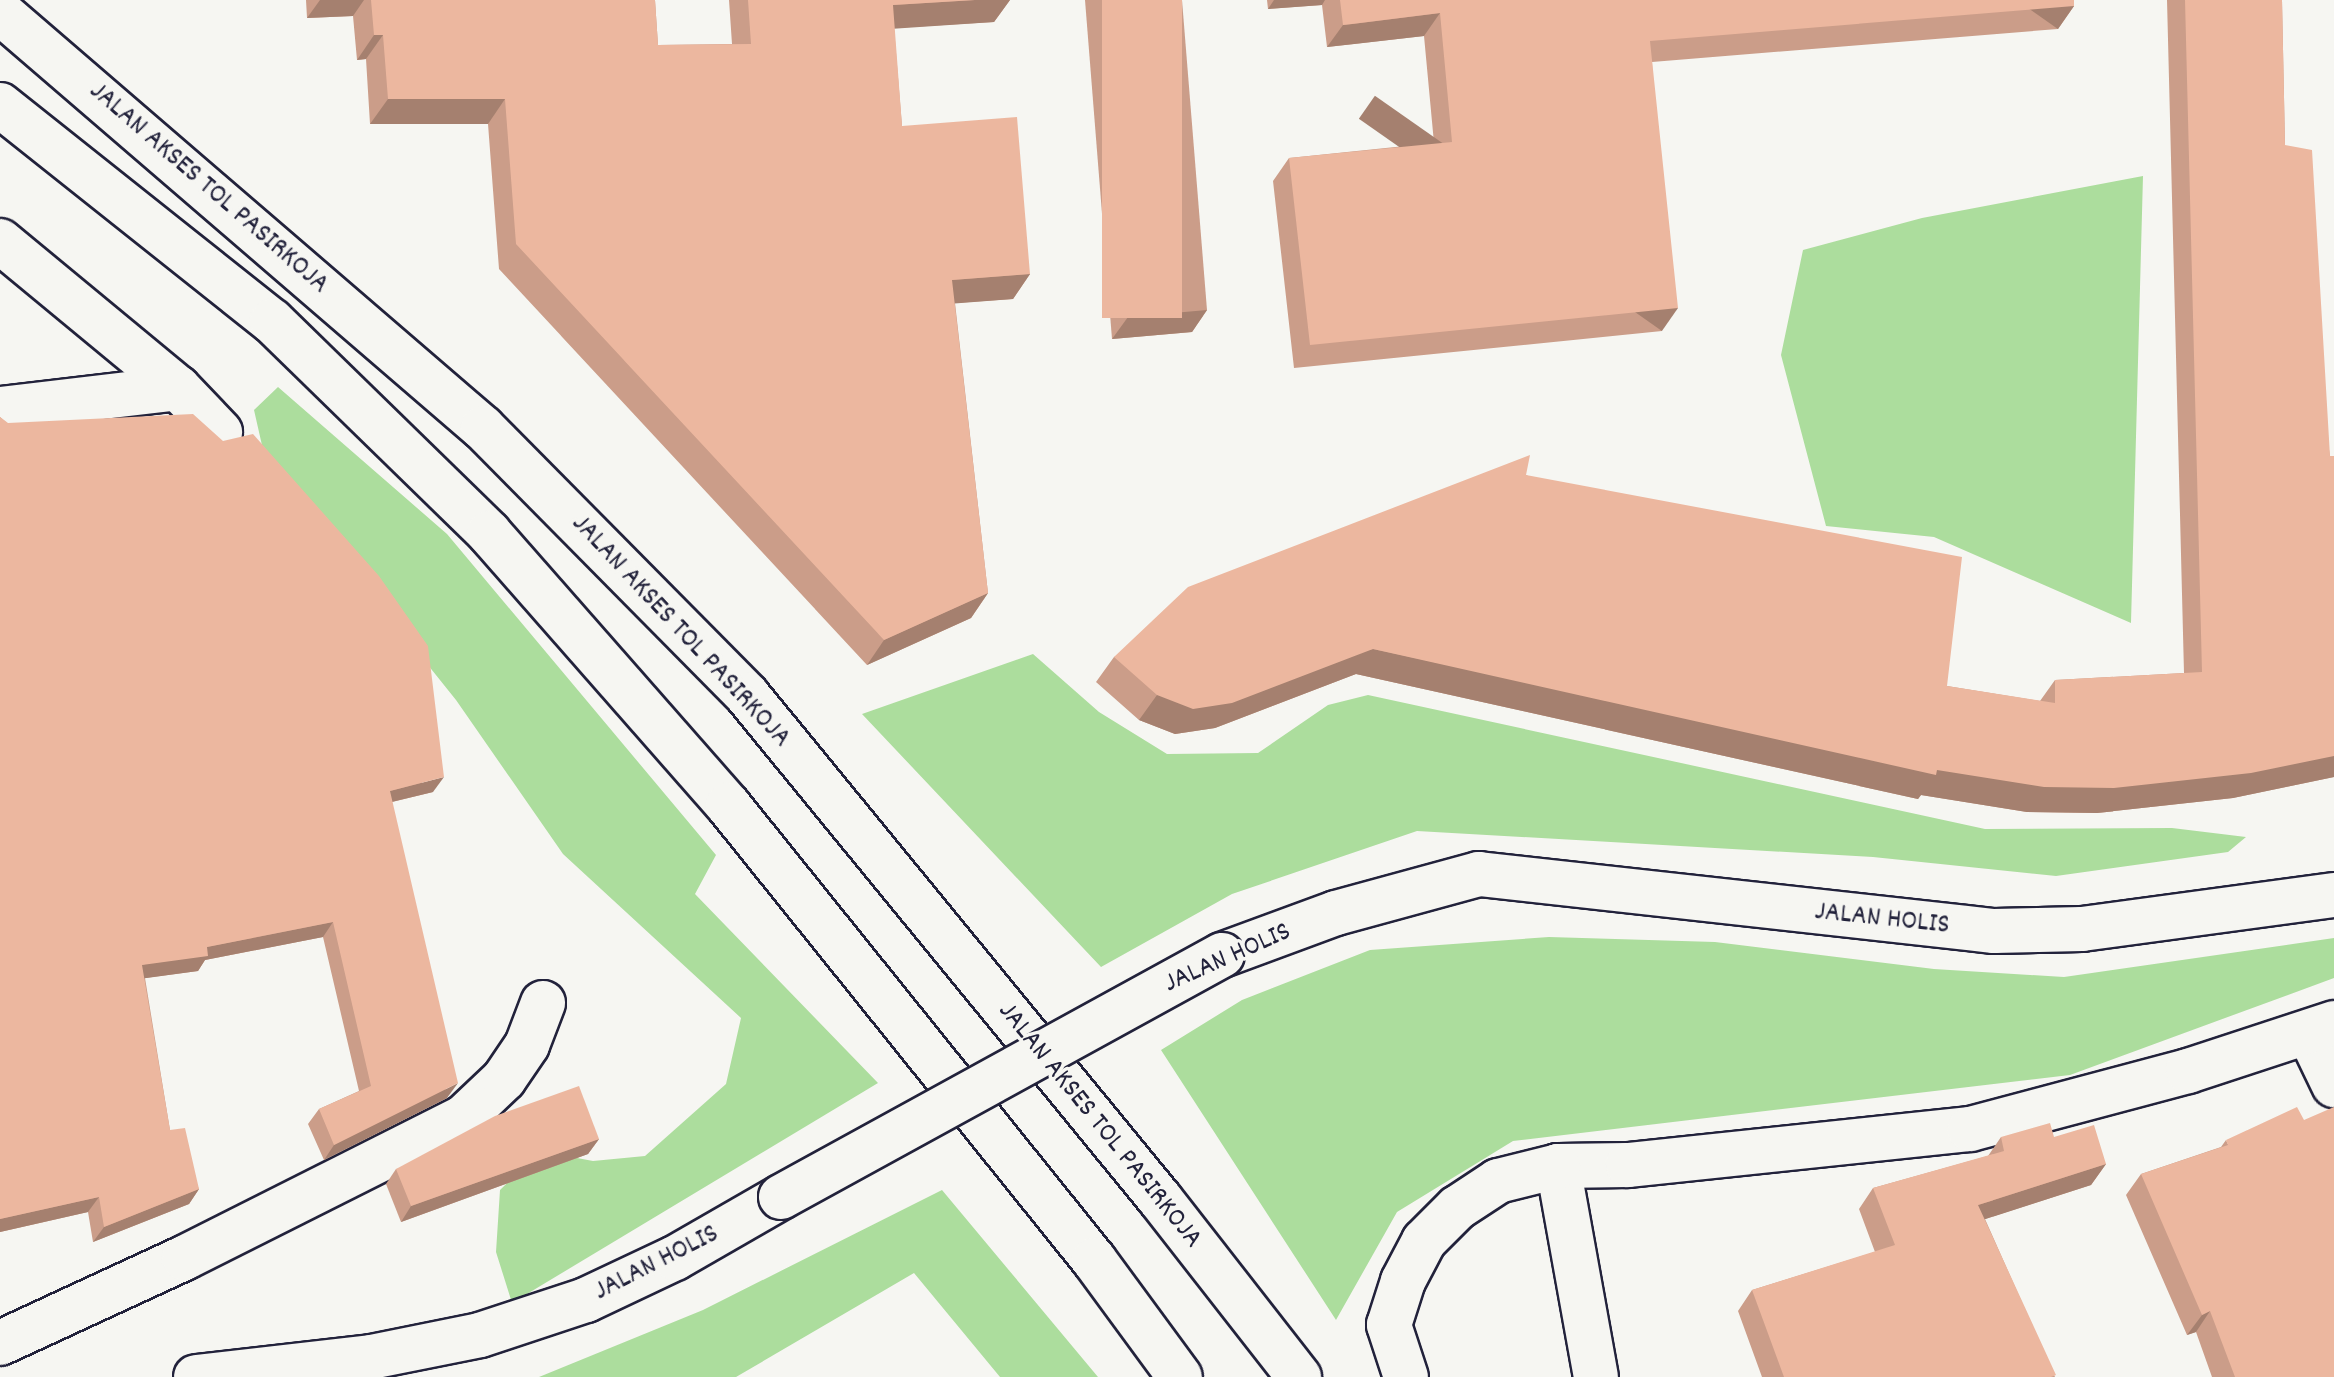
<!DOCTYPE html>
<style>
body{margin:0}
#map{position:relative;width:2334px;height:1377px;overflow:hidden;background:#f6f6f2;font-family:Dekko,sans-serif}
div>[style]{position:absolute}
.green>*{inset:0;background:#acdd9d}
.roads{filter:drop-shadow(2px 0 #22223b) drop-shadow(-2px 0 #22223b) drop-shadow(0 2px #22223b) drop-shadow(0 -2px #22223b)}
.street>*{height:44px;margin:-22px;padding:0 22px;transform-origin:22px;border-radius:22px;background:#f6f6f2}
.secondary>*{height:44px;margin:-22px;padding:0 22px;transform-origin:22px;border-radius:22px;background:#f6f6f2}
.highway>*{height:44px;margin:-22px;padding:0 22px;transform-origin:22px;border-radius:22px;background:#f6f6f2}
.bridges{filter:drop-shadow(2px 0 #22223b) drop-shadow(-2px 0 #22223b) drop-shadow(0 2px #22223b) drop-shadow(0 -2px #22223b)}
.secondary-bridge>*{height:44px;margin:-22px;padding:0 22px;transform-origin:22px;border-radius:22px;background:#f6f6f2}
.wall>*{inset:0;background:#cb9d89}
.shaded-wall>*{inset:0;background:#a5806f;transform-origin:0 0}
.building>*{inset:0;background:#ecb79f;transform-origin:0 0}
span{translate:-50% -50%;white-space:nowrap;text-align:center;line-height:1.15;-webkit-text-stroke:7px #f6f6f2;paint-order:stroke}
.street-label{font-size:28px;color:#22223b}
</style>
<div id="map">
<div class="green">
<i style="clip-path:polygon(2143px 176px,2131px 623px,1934px 537px,1826px 526px,1781px 355px,1803px 250px,1922px 218px)"></i>
<i style="clip-path:polygon(278px 387px,447px 534px,716px 855px,695px 894px,878px 1083px,512px 1303px,496px 1252px,500px 1190px,540px 1151px,593px 1161px,645px 1156px,726px 1084px,741px 1018px,563px 854px,456px 700px,266px 463px,254px 410px)"></i>
<i style="clip-path:polygon(1033px 654px,1099px 712px,1167px 754px,1258px 753px,1328px 705px,1368px 695px,1985px 829px,2172px 828px,2246px 837px,2228px 852px,2056px 876px,1873px 857px,1417px 831px,1232px 894px,1101px 967px,862px 714px)"></i>
<i style="clip-path:polygon(1549px 937px,1715px 942px,1934px 969px,2064px 977px,2334px 938px,2334px 978px,2070px 1075px,1513px 1141px,1397px 1212px,1336px 1320px,1161px 1050px,1242px 1000px,1370px 950px)"></i>
<i style="clip-path:polygon(942px 1190px,1098px 1377px,1000px 1377px,914px 1273px,736px 1377px,539px 1377px,703px 1310px)"></i>
</div>
<div class="roads">
<div class="street">
<i style="left:0;top:241px;width:231px;rotate:39.6deg"></i>
<i style="left:178px;top:388px;width:61px;rotate:46.3deg"></i>
<i style="left:0;top:409px;width:179px;rotate:-6.7deg"></i>
<i style="left:2309px;top:1033px;width:58px;rotate:64.3deg"></i>
<i style="left:1558px;top:1166px;width:214px;rotate:79.8deg"></i>
<i style="left:0;top:1343px;width:203px;rotate:-24.8deg"></i>
<i style="left:184px;top:1258px;width:313px;rotate:-26.7deg"></i>
<i style="left:464px;top:1117px;width:55px;rotate:-43.5deg"></i>
<i style="left:504px;top:1079px;width:41px;rotate:-55.9deg"></i>
<i style="left:527px;top:1045px;width:45px;rotate:-69.1deg"></i>
</div>
<div class="secondary">
<i style="left:1222px;top:955px;width:121px;rotate:-20.2deg"></i>
<i style="left:1336px;top:913px;width:148px;rotate:-15.3deg"></i>
<i style="left:1479px;top:874px;width:518px;rotate:6.32deg"></i>
<i style="left:1994px;top:931px;width:88px;rotate:-1.3deg"></i>
<i style="left:2082px;top:929px;width:254px;rotate:-7.7deg"></i>
<i style="left:1558px;top:1166px;width:70px;rotate:-0.8deg"></i>
<i style="left:1628px;top:1165px;width:344px;rotate:-6deg"></i>
<i style="left:1970px;top:1129px;width:226px;rotate:-14.9deg"></i>
<i style="left:2188px;top:1071px;width:154px;rotate:-18.2deg"></i>
<i style="left:196px;top:1377px;width:176px;rotate:-6.5deg"></i>
<i style="left:371px;top:1357px;width:111px;rotate:-11.4deg"></i>
<i style="left:480px;top:1335px;width:112px;rotate:-18.3deg"></i>
<i style="left:586px;top:1300px;width:98px;rotate:-25.3deg"></i>
<i style="left:675px;top:1258px;width:122px;rotate:-29.9deg"></i>
</div>
<div class="highway">
<i style="left:0;top:12px;width:637px;rotate:40.74deg"></i>
<i style="left:483px;top:428px;width:375px;rotate:45.3deg"></i>
<i style="left:747px;top:695px;width:652px;rotate:50.67deg"></i>
<i style="left:1160px;top:1199px;width:226px;rotate:52deg"></i>
<i style="left:0;top:105px;width:347px;rotate:38.5deg"></i>
<i style="left:272px;top:321px;width:303px;rotate:44.3deg"></i>
<i style="left:489px;top:533px;width:362px;rotate:48.7deg"></i>
<i style="left:728px;top:805px;width:584px;rotate:51.19deg"></i>
<i style="left:1094px;top:1260px;width:145px;rotate:53.7deg"></i>
<i style="left:1406px;top:1377px;width:55px;rotate:-108.1deg"></i>
<i style="left:1389px;top:1325px;width:46px;rotate:-72.3deg"></i>
<i style="left:1403px;top:1281px;width:45px;rotate:-62.3deg"></i>
<i style="left:1424px;top:1241px;width:47px;rotate:-45deg"></i>
<i style="left:1457px;top:1208px;width:49px;rotate:-33.4deg"></i>
<i style="left:1498px;top:1181px;width:62px;rotate:-14deg"></i>
</div>
</div>
<div class="bridges">
<div class="secondary-bridge">
<i style="left:781px;top:1197px;width:503px;rotate:-28.76deg"></i>
</div>
</div>
<div class="wall">
<i style="clip-path:polygon(306px 0,655px 0,658px 45px,732px 44px,729px 0,1010px 0,994px 22px,894px 28px,902px 126px,1030px 274px,1013px 299px,955px 303px,988px 593px,971px 618px,867px 665px,499px 269px,488px 124px,370px 124px,366px 59px,357px 60px,353px 16px,307px 18px)"></i>
<i style="clip-path:polygon(1085px 0,1182px 0,1207px 310px,1192px 332px,1112px 339px)"></i>
<i style="clip-path:polygon(1267px 0,2074px 0,2074px 6px,2058px 29px,1652px 62px,1662px 331px,1294px 368px,1273px 181px,1289px 158px,1434px 143px,1424px 36px,1327px 47px,1322px 5px,1268px 9px)"></i>
<i style="clip-path:polygon(2167px 0,2282px 0,2285px 145px,2330px 456px,2334px 456px,2334px 777px,2233px 798px,2097px 813px,2027px 812px,1921px 795px,1918px 799px,1356px 674px,1215px 728px,1175px 734px,1139px 720px,1096px 682px,1114px 657px,1526px 475px,1947px 686px,2040px 701px,2055px 680px,2184px 673px)"></i>
<i style="clip-path:polygon(0 417px,433px 792px,392px 802px,447px 1098px,324px 1160px,308px 1124px,319px 1109px,359px 1091px,323px 937px,205px 960px,198px 971px,145px 978px,170px 1130px,199px 1189px,189px 1204px,93px 1242px,88px 1212px,0 1232px)"></i>
<i style="clip-path:polygon(2001px 1137px,2054px 1137px,2106px 1164px,2091px 1185px,1985px 1219px,2055px 1377px,1762px 1377px,1738px 1311px,1752px 1290px,1875px 1252px,1859px 1209px,1873px 1188px,1988px 1156px)"></i>
<i style="clip-path:polygon(599px 1139px,588px 1154px,401px 1222px,386px 1184px,396px 1169px)"></i>
<i style="clip-path:polygon(2226px 1140px,2334px 1377px,2212px 1377px,2196px 1332px,2187px 1335px,2126px 1195px,2141px 1174px,2221px 1147px)"></i>
</div>
<div class="shaded-wall">
<i style="clip-path:polygon(320px 0,364px 0,353px 16px,307px 18px)"></i>
<i style="clip-path:polygon(975px 0,1010px 0,994px 22px,875px 30px,893px 5px)"></i>
<i style="clip-path:polygon(1274px 0,1325px 0,1322px 5px,1268px 9px)"></i>
<i style="left:2074px;top:6px;width:28px;height:425px;rotate:125deg"></i>
<i style="clip-path:polygon(1440px 13px,1424px 36px,1327px 47px,1343px 25px)"></i>
<i style="clip-path:polygon(374px 35px,383px 35px,366px 59px,357px 60px)"></i>
<i style="clip-path:polygon(388px 99px,505px 99px,488px 124px,370px 124px)"></i>
<i style="clip-path:polygon(1030px 274px,1013px 299px,935px 305px,952px 280px)"></i>
<i style="left:1678px;top:308px;width:28px;height:370px;rotate:125deg"></i>
<i style="clip-path:polygon(1207px 310px,1192px 332px,1112px 339px,1128px 317px)"></i>
<i style="clip-path:polygon(988px 593px,971px 618px,867px 665px,884px 640px)"></i>
<i style="clip-path:polygon(1373px 649px,1937px 770px,2334px 756px,2334px 777px,2233px 798px,2097px 813px,2027px 812px,1921px 795px,1918px 799px,1356px 674px,1215px 728px,1175px 734px,1139px 720px,1157px 695px)"></i>
<i style="clip-path:polygon(444px 777px,433px 792px,379px 805px,390px 791px)"></i>
<i style="clip-path:polygon(333px 922px,323px 937px,205px 960px,198px 971px,132px 980px,142px 965px,207px 947px)"></i>
<i style="clip-path:polygon(458px 1083px,447px 1098px,324px 1160px,334px 1145px)"></i>
<i style="clip-path:polygon(599px 1139px,588px 1154px,401px 1222px,411px 1206px)"></i>
<i style="clip-path:polygon(2106px 1164px,2091px 1185px,1964px 1226px,1978px 1205px)"></i>
<i style="clip-path:polygon(199px 1189px,189px 1204px,93px 1242px,104px 1227px)"></i>
<i style="clip-path:polygon(99px 1197px,88px 1212px,0 1232px,0 1219px)"></i>
<i style="clip-path:polygon(2210px 1311px,2196px 1332px,2187px 1335px,2202px 1315px)"></i>
</div>
<div class="building">
<i style="clip-path:polygon(371px 0,655px 0,658px 45px,751px 44px,748px 0,975px 0,893px 5px,902px 126px,1017px 117px,1030px 274px,952px 280px,988px 593px,884px 640px,516px 244px,505px 99px,388px 99px,383px 35px,374px 35px)"></i>
<i style="left:1102px;top:0;width:80px;height:318px"></i>
<i style="clip-path:polygon(1340px 0,2074px 0,2074px 6px,1650px 41px,1678px 308px,1310px 345px,1289px 158px,1452px 142px,1440px 13px,1343px 25px)"></i>
<i style="clip-path:polygon(2185px 0,2282px 0,2285px 145px,2312px 150px,2330px 456px,2334px 456px,2334px 756px,2251px 773px,2114px 788px,2044px 787px,1937px 770px,1936px 775px,1373px 649px,1232px 703px,1193px 709px,1157px 695px,1114px 657px,1188px 587px,1530px 455px,1526px 475px,1962px 557px,1947px 686px,2055px 703px,2055px 680px,2202px 672px)"></i>
<i style="clip-path:polygon(193px 414px,223px 441px,253px 434px,379px 576px,428px 646px,444px 777px,390px 791px,458px 1083px,334px 1145px,319px 1109px,371px 1086px,333px 922px,207px 947px,208px 956px,142px 965px,170px 1130px,185px 1128px,199px 1189px,104px 1227px,99px 1197px,0 1219px,0 417px,8px 423px)"></i>
<i style="clip-path:polygon(579px 1086px,599px 1139px,411px 1206px,396px 1169px,495px 1116px)"></i>
<i style="clip-path:polygon(2297px 1107px,2304px 1120px,2334px 1107px,2334px 1377px,2235px 1377px,2210px 1311px,2202px 1315px,2141px 1174px,2228px 1145px,2226px 1140px)"></i>
<i style="clip-path:polygon(2050px 1123px,2054px 1137px,2094px 1125px,2106px 1164px,1978px 1205px,2056px 1375px,2051px 1377px,1784px 1377px,1752px 1290px,1895px 1245px,1873px 1188px,2004px 1151px,2001px 1137px)"></i>
</div>
<div class="street-label">
<span style="left:208px;top:189px;rotate:41deg">JALAN AKSES TOL PASIRKOJA</span>
<span style="left:680px;top:632px;rotate:47deg">JALAN AKSES TOL PASIRKOJA</span>
<span style="left:1882px;top:920px;rotate:6deg">JALAN HOLIS</span>
<span style="left:1228px;top:959px;rotate:-24deg">JALAN HOLIS</span>
<span style="left:1099px;top:1126px;rotate:51deg">JALAN AKSES TOL PASIRKOJA</span>
<span style="left:657px;top:1264px;rotate:-27deg">JALAN HOLIS</span>
</div>
</div>
